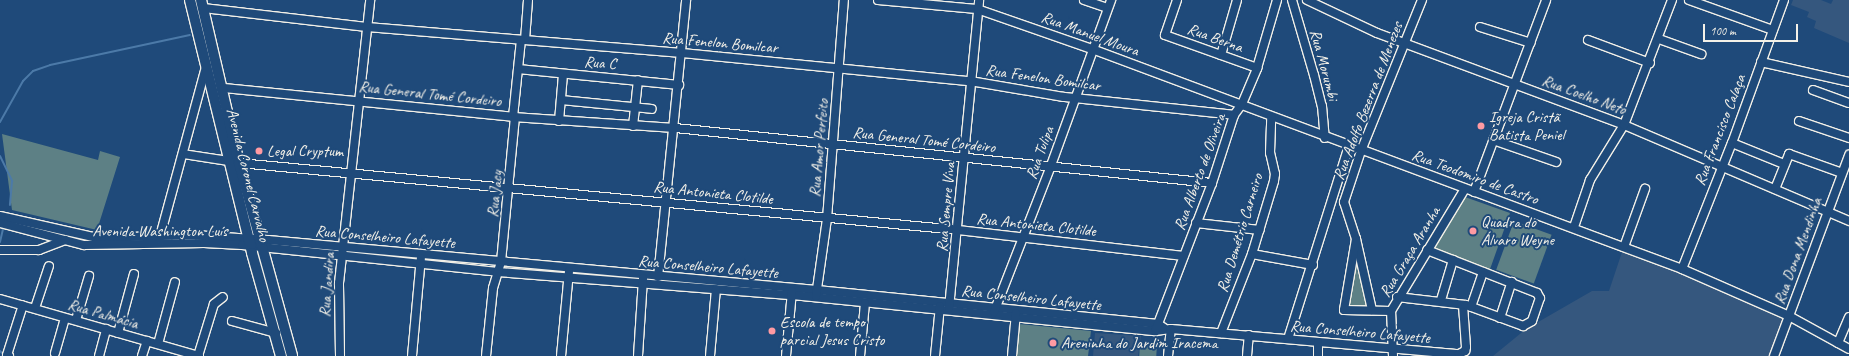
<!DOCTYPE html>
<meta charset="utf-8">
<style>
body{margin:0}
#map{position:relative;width:1849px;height:356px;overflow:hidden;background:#1f4a7a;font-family:Caveat,sans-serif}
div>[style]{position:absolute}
.built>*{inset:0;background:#35577e}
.green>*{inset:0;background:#5d8085;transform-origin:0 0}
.stream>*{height:2px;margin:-1px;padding:0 1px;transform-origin:1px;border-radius:1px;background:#4c7aa8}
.roads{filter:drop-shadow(1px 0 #f4f1e8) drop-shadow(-1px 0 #f4f1e8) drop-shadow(0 1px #f4f1e8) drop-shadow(0 -1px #f4f1e8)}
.minor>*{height:8px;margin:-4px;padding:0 4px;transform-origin:4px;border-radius:4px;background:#1f4a7a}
.major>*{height:10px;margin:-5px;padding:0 5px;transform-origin:5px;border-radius:5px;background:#1f4a7a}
.dots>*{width:11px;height:11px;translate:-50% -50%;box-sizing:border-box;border:2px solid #1f4a7a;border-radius:50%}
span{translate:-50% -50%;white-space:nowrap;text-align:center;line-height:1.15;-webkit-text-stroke:4px #1f4a7a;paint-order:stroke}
.street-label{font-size:16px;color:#f4f1e8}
.poi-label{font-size:16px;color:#f4f1e8}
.left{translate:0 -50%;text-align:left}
.scale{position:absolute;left:1703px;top:24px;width:95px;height:18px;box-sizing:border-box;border:2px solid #f4f1e8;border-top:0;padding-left:5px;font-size:12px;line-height:14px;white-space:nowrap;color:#f4f1e8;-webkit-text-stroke:3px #1f4a7a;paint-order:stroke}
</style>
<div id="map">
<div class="built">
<i style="clip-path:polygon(1793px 0,1821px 0,1831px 4px,1833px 0,1849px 0,1849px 43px,1814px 28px,1816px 21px,1807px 17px,1809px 12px,1791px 5px)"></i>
<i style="clip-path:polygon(1622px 252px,1722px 287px,1784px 316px,1770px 356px,1493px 356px,1526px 329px,1592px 291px,1609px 291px)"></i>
<i style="clip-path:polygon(1095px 333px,1141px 336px,1138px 356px,1093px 356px)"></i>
</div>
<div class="green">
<i style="clip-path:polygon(2px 134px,98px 160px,100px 151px,120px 157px,97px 230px,12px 210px)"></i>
<i style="clip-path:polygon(1465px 197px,1510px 213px,1489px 272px,1432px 250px)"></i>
<i style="left:1514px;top:221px;width:40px;height:52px;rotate:20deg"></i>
<i style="clip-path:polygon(1355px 262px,1368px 307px,1347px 309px)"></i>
<i style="clip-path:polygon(1019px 324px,1091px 331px,1088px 356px,1016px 356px)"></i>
<i style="left:1140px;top:342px;width:17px;height:14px;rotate:3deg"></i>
</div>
<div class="stream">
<i style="left:0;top:122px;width:47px;rotate:-60.7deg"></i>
<i style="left:23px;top:81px;width:14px;rotate:-45deg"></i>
<i style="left:33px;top:71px;width:18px;rotate:-19deg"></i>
<i style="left:50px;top:65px;width:143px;rotate:-12.1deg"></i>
<i style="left:0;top:156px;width:28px;rotate:64deg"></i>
<i style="left:12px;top:181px;width:24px;rotate:95deg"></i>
<i style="left:0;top:242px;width:13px;rotate:-77deg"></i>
<i style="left:0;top:351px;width:6px;rotate:45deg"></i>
</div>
<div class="roads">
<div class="minor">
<i style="left:878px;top:0;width:99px;rotate:5.2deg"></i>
<i style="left:977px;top:9px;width:122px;rotate:19.2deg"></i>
<i style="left:1092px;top:49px;width:630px;rotate:20.45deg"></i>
<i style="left:1682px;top:269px;width:117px;rotate:23.7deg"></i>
<i style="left:1789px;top:316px;width:68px;rotate:28.8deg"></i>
<i style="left:1084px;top:0;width:24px;rotate:19deg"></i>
<i style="left:1177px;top:0;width:37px;rotate:109deg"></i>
<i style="left:1165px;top:35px;width:98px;rotate:19.7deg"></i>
<i style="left:1292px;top:0;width:78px;rotate:73.7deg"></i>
<i style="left:1314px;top:75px;width:32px;rotate:76deg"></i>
<i style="left:1322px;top:106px;width:32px;rotate:85deg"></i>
<i style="left:1307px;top:0;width:77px;rotate:25.2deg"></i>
<i style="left:1377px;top:33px;width:264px;rotate:20.4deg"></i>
<i style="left:1624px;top:125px;width:245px;rotate:23.1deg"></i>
<i style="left:1689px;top:0;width:89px;rotate:19.7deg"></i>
<i style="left:203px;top:8px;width:165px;rotate:6.6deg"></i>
<i style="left:367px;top:27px;width:316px;rotate:4.7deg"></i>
<i style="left:682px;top:53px;width:289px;rotate:5.6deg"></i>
<i style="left:970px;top:81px;width:95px;rotate:9.7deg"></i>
<i style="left:1064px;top:97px;width:171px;rotate:6deg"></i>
<i style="left:1480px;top:27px;width:53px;rotate:17.4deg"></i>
<i style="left:1659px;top:39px;width:45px;rotate:19.7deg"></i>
<i style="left:525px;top:40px;width:40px;rotate:-85.7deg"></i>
<i style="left:1588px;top:40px;width:66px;rotate:20.4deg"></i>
<i style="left:1221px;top:55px;width:57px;rotate:-73.8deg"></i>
<i style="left:1761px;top:62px;width:90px;rotate:12.8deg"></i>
<i style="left:518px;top:69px;width:162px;rotate:5.7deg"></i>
<i style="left:224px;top:88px;width:290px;rotate:5.7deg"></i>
<i style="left:513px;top:117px;width:162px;rotate:3.9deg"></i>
<i style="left:675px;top:128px;width:540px;rotate:5.85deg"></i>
<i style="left:1813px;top:90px;width:38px;rotate:20deg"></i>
<i style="left:561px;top:100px;width:91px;rotate:5.6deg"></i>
<i style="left:513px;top:117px;width:77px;rotate:-84.1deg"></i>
<i style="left:559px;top:121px;width:47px;rotate:-85.1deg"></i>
<i style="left:1799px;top:121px;width:53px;rotate:18.8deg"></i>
<i style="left:633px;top:126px;width:46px;rotate:-83.8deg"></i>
<i style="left:1493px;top:140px;width:67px;rotate:19.2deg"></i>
<i style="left:1732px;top:143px;width:56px;rotate:22deg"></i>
<i style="left:183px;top:154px;width:47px;rotate:8.7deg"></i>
<i style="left:239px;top:163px;width:722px;rotate:5.32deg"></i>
<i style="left:958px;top:230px;width:227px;rotate:6.6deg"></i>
<i style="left:1775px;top:189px;width:38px;rotate:-68deg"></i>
<i style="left:1789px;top:154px;width:56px;rotate:19.7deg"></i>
<i style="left:1474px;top:192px;width:205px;rotate:-69.4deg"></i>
<i style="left:1344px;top:202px;width:54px;rotate:-71.6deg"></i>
<i style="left:1361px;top:151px;width:163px;rotate:-68deg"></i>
<i style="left:1344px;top:202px;width:39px;rotate:72deg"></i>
<i style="left:1356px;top:239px;width:73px;rotate:77.3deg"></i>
<i style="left:0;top:216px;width:100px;rotate:12.7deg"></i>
<i style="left:98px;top:238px;width:96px;rotate:-1.8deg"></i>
<i style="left:194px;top:235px;width:74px;rotate:3.9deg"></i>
<i style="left:268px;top:240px;width:551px;rotate:5.2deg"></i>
<i style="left:817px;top:290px;width:343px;rotate:5.7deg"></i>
<i style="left:1158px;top:324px;width:7px;rotate:34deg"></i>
<i style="left:0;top:223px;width:87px;rotate:14.7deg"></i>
<i style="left:84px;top:245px;width:120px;rotate:-1deg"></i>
<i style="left:204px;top:243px;width:38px;rotate:3deg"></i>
<i style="left:242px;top:245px;width:257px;rotate:6deg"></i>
<i style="left:498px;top:272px;width:295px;rotate:4.5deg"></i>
<i style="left:792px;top:295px;width:365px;rotate:5.7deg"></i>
<i style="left:1155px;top:331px;width:16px;rotate:-7deg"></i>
<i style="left:1171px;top:329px;width:289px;rotate:5deg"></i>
<i style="left:1459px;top:354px;width:7px;rotate:-27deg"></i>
<i style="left:1465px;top:351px;width:4px;rotate:-76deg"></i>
<i style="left:1466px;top:347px;width:42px;rotate:-94.1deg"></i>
<i style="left:1196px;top:223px;width:64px;rotate:6.2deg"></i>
<i style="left:1574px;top:227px;width:50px;rotate:-71.2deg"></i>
<i style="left:1590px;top:180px;width:65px;rotate:-58.3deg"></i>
<i style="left:1624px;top:125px;width:134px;rotate:-69deg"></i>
<i style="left:1356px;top:239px;width:72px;rotate:99.6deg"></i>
<i style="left:1344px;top:310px;width:47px;rotate:1.2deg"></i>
<i style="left:159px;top:240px;width:179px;rotate:-74.8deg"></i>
<i style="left:1624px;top:247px;width:62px;rotate:-70.1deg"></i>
<i style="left:0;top:250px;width:39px"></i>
<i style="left:39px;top:250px;width:28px;rotate:-21deg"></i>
<i style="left:1252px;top:254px;width:62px;rotate:10.2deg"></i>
<i style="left:1682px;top:269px;width:136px;rotate:-68.4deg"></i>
<i style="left:1732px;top:143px;width:152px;rotate:-70deg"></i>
<i style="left:658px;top:277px;width:278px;rotate:-84.2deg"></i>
<i style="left:816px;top:296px;width:78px;rotate:-81.9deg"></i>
<i style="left:827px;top:219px;width:220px;rotate:-85.6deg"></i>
<i style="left:1397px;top:297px;width:69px;rotate:6.6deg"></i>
<i style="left:1466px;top:305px;width:61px;rotate:20.2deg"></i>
<i style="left:1523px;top:326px;width:10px;rotate:-29deg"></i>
<i style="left:1532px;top:321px;width:24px;rotate:-71deg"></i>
<i style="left:1540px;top:298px;width:6px;rotate:-121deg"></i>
<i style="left:1537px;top:293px;width:118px;rotate:-158.6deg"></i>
<i style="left:0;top:299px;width:207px;rotate:16deg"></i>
<i style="left:1441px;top:300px;width:42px;rotate:-73.3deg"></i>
<i style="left:1471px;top:307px;width:37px;rotate:-71deg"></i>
<i style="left:35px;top:308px;width:44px;rotate:-71.6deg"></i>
<i style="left:949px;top:308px;width:309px;rotate:-84.4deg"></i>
<i style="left:994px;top:312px;width:155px;rotate:-68.7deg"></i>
<i style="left:1050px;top:168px;width:179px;rotate:-70deg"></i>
<i style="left:1500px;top:318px;width:38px;rotate:-72deg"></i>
<i style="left:76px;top:320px;width:46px;rotate:-73.5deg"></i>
<i style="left:232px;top:321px;width:46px;rotate:15.3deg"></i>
<i style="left:1156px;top:329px;width:156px;rotate:-69deg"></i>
<i style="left:1212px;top:183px;width:71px;rotate:-72.1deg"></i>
<i style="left:1234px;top:115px;width:14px;rotate:-54deg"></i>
<i style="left:1242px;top:104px;width:39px;rotate:-67deg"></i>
<i style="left:1257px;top:68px;width:71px;rotate:-73.6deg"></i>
<i style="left:118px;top:333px;width:61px;rotate:-74.8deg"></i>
<i style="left:1221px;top:333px;width:85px;rotate:-68.6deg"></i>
<i style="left:1252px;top:254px;width:76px;rotate:-73.2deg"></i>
<i style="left:1274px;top:181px;width:7px;rotate:-82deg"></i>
<i style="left:1275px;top:174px;width:22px;rotate:-103deg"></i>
<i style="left:1270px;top:153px;width:36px;rotate:-88deg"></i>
<i style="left:1288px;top:339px;width:202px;rotate:-72.5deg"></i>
<i style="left:1318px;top:342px;width:14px;rotate:90deg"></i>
<i style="left:1838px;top:343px;width:28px;rotate:-67deg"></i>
<i style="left:158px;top:344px;width:64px;rotate:-74.7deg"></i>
<i style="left:55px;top:353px;width:36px;rotate:-74deg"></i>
<i style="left:9px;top:356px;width:2px;rotate:-153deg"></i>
<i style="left:7px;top:355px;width:52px;rotate:-72.3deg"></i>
<i style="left:99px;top:356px;width:28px;rotate:-75deg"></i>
<i style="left:142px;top:356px;width:16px;rotate:-72deg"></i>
<i style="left:198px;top:356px;width:54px;rotate:-72.9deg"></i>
<i style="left:214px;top:304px;width:11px;rotate:-38deg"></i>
<i style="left:340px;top:356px;width:73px;rotate:-90.8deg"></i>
<i style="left:339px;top:283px;width:285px;rotate:-83.7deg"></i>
<i style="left:412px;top:356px;width:98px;rotate:-84.8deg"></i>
<i style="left:486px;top:356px;width:68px;rotate:-84.1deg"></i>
<i style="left:493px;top:288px;width:27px;rotate:-73deg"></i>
<i style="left:501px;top:262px;width:146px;rotate:-84.5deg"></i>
<i style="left:561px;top:356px;width:85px;rotate:-84.6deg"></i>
<i style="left:638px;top:356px;width:78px;rotate:-86.3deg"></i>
<i style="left:710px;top:356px;width:67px;rotate:-84.9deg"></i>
<i style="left:786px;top:356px;width:65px;rotate:-84.7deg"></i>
<i style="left:860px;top:356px;width:53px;rotate:-84.6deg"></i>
<i style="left:935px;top:356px;width:50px;rotate:-84.3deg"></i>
<i style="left:1012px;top:356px;width:43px;rotate:-84.7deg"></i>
<i style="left:1168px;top:356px;width:27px;rotate:-84deg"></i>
<i style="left:1247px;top:356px;width:21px;rotate:-85deg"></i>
<i style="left:1393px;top:356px;width:45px;rotate:-92.5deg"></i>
<i style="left:1391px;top:311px;width:143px;rotate:-58.8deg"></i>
<i style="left:1774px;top:356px;width:215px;rotate:-69.5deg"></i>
</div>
<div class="major">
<i style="left:190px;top:0;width:260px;rotate:76.2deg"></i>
<i style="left:252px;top:253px;width:107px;rotate:74.3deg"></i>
<i style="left:201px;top:0;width:167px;rotate:76.9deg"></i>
<i style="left:239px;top:163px;width:200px;rotate:74.6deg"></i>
</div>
</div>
<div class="dots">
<i style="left:1481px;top:126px;background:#ff9aa2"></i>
<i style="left:259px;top:151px;background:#ff9aa2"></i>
<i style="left:1473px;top:231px;background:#ff9aa2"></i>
<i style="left:772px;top:331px;background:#ff9aa2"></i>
<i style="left:1053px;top:343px;background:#ff9aa2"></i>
</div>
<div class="street-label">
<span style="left:1090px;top:34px;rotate:20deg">Rua Manuel Moura</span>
<span style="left:1215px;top:38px;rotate:20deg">Rua Berna</span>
<span style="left:720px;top:43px;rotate:5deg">Rua Fenelon Bomilcar</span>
<span style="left:600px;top:63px;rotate:4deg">Rua C</span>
<span style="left:1324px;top:65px;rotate:75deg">Rua Morumbi</span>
<span style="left:1043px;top:78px;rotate:8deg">Rua Fenelon Bomilcar</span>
<span style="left:430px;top:94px;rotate:6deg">Rua General Tomé Cordeiro</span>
<span style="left:1584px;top:95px;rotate:20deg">Rua Coelho Neto</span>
<span style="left:1368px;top:101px;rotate:-69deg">Rua Adolfo Bezerra de Menezes</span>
<span style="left:1720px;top:130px;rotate:-69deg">Rua Francisco Calaça</span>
<span style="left:924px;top:140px;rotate:6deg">Rua General Tomé Cordeiro</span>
<span style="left:819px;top:148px;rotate:-85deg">Rua Amor Perfeito</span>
<span style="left:1040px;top:153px;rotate:-70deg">Rua Tulipa</span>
<span style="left:1200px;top:172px;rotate:-70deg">Rua Alberto de Oliveira</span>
<span style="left:248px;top:175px;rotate:76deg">Avenida Coronel Carvalho</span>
<span style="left:1475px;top:177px;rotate:20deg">Rua Teodomiro de Castro</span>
<span style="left:713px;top:193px;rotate:6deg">Rua Antonieta Clotilde</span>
<span style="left:495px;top:194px;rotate:-84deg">Rua Jacy</span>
<span style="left:946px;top:207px;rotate:-85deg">Rua Sempre Viva</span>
<span style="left:1036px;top:225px;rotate:6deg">Rua Antonieta Clotilde</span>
<span style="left:160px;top:231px">Avenida Washington Luís</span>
<span style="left:1240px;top:233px;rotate:-73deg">Rua Demétrio Carneiro</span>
<span style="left:385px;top:237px;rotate:5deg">Rua Conselheiro Lafayette</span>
<span style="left:1798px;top:251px;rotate:-70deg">Rua Dona Mendinha</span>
<span style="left:1410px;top:252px;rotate:-59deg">Rua Graça Aranha</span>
<span style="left:708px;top:267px;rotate:5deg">Rua Conselheiro Lafayette</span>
<span style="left:327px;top:285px;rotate:-86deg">Rua Jandira</span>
<span style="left:1031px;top:298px;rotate:6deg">Rua Conselheiro Lafayette</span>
<span style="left:103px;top:314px;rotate:16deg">Rua Palmácia</span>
<span style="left:1360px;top:332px;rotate:5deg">Rua Conselheiro Lafayette</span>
</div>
<div class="poi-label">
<span class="left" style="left:1489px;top:126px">Igreja Cristã<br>Batista Peniel</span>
<span class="left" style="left:267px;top:151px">Legal Cryptum</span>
<span class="left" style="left:1481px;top:231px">Quadra do<br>Álvaro Weyne</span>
<span class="left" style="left:780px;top:331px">Escola de tempo<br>parcial Jesus Cristo</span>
<span class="left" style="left:1061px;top:343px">Areninha do Jardim Iracema</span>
</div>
<div class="scale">100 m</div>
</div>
